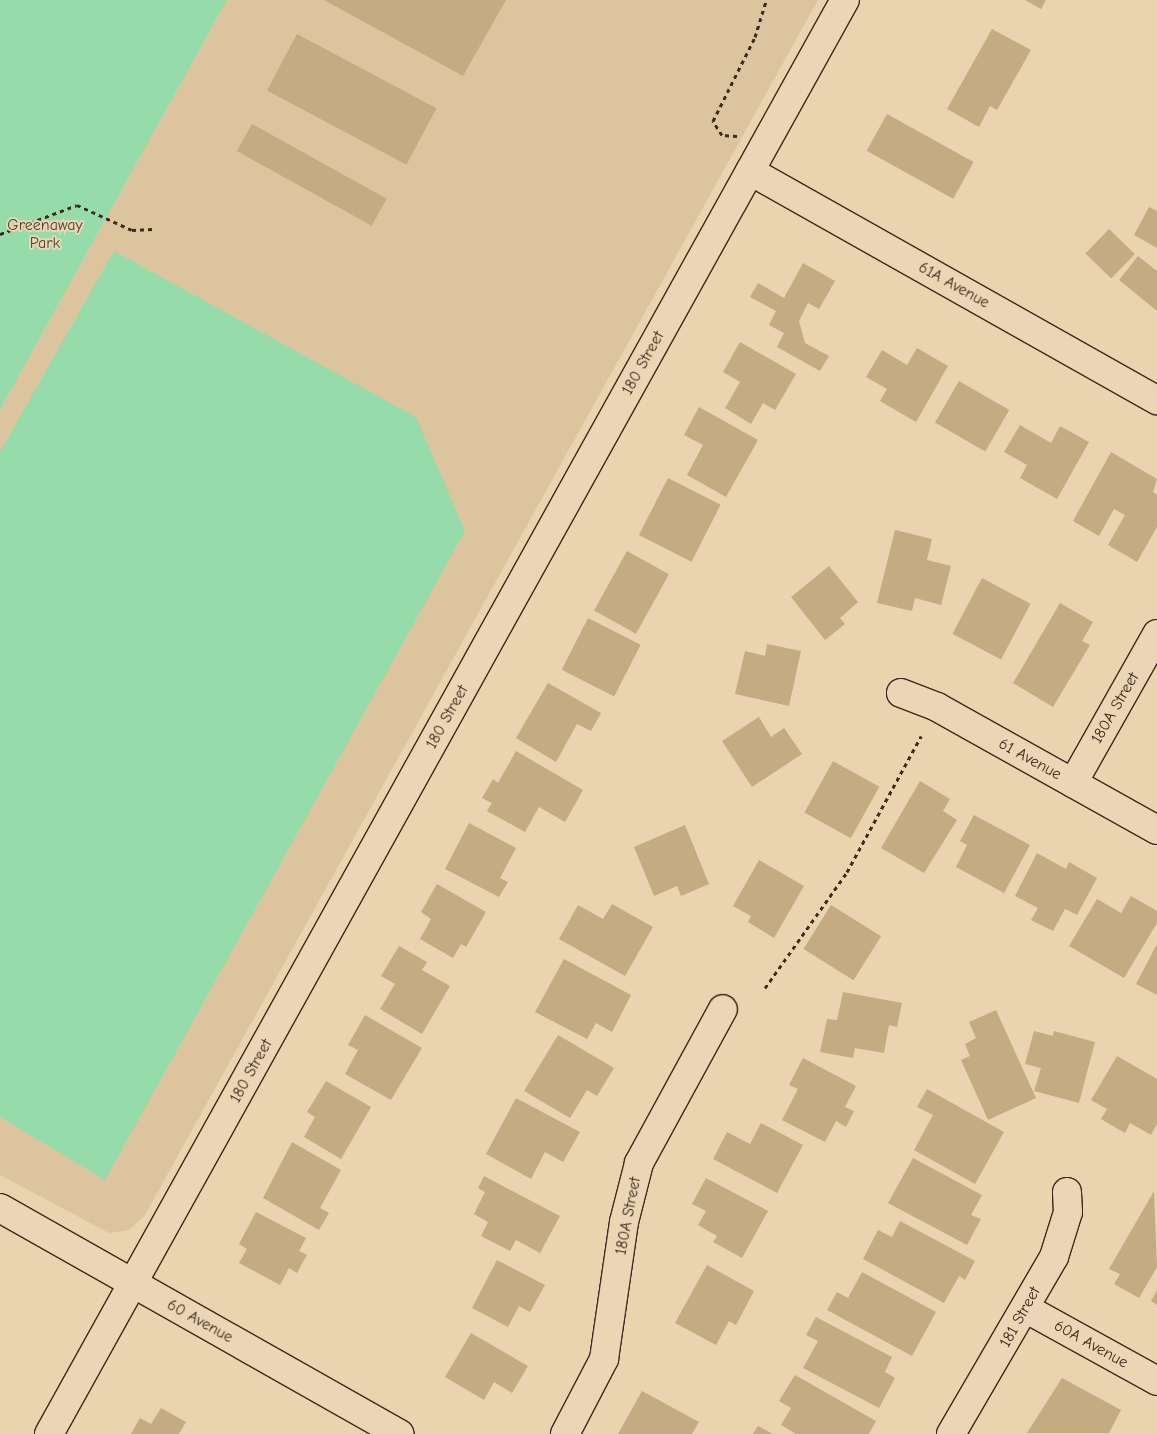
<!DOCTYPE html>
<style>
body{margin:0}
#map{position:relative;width:1157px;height:1434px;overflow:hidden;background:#ead3af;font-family:"Comic Neue",sans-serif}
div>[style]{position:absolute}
.built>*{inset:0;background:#dcc49f}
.green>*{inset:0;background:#96dcaa}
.building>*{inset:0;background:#c4ab82;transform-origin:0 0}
.path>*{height:3px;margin-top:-1.5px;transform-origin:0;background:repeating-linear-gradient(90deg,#3b2a1e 0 4px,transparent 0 8px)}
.roads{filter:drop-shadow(1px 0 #3b2a1e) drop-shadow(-1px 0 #3b2a1e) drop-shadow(0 1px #3b2a1e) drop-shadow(0 -1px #3b2a1e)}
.street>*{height:28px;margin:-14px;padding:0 14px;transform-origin:14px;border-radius:14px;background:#ebd5b4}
.secondary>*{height:28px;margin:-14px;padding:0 14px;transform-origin:14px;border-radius:14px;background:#ebd5b4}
span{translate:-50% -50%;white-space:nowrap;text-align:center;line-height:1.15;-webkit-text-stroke:4px #ebd5b4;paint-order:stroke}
.park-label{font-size:16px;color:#494533}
.street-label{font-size:16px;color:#3b2a1e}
</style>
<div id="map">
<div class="built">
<i style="clip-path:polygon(227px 0,818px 0,145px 1215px,129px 1230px,109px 1233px,0 1175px,0 410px)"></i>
</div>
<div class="green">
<i style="clip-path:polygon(0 0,227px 0,0 410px)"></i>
<i style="clip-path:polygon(114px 251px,416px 417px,465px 531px,105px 1180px,0 1117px,0 452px)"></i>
</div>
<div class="building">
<i style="clip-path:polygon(324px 0,506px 0,463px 76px)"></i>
<i style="clip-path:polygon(1025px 0,1046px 0,1041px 9px)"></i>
<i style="clip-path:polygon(992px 29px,1031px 50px,997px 110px,990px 106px,979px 127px,947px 109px)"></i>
<i style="left:297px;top:34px;width:158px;height:64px;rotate:28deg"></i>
<i style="left:887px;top:114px;width:99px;height:42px;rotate:29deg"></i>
<i style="left:252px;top:124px;width:154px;height:31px;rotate:29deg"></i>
<i style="clip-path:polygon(1149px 207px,1157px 211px,1157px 248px,1134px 235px)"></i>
<i style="left:1109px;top:229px;width:36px;height:34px;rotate:44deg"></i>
<i style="clip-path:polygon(1138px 256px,1157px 271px,1157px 311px,1119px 280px)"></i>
<i style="clip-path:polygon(803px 263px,835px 281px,819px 309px,808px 303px,799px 321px,805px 343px,829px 356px,820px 371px,777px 347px,784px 333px,769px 325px,776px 311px,750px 297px,758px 283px,784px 298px)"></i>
<i style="clip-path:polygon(740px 342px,796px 374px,775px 410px,763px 403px,751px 424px,725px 408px,740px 382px,723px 372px)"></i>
<i style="clip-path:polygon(917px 348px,948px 366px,916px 422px,880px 401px,887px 389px,866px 377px,882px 350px,907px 365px)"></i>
<i style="left:959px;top:381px;width:58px;height:48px;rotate:30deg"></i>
<i style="clip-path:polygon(699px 407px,758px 440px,726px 497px,687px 475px,703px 445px,684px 435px)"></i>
<i style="clip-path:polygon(1020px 425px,1051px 443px,1060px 426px,1089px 442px,1057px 499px,1020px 478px,1027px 465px,1004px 452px)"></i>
<i style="clip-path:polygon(1111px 452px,1157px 479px,1153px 492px,1157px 495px,1157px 527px,1137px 562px,1108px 545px,1125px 515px,1114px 509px,1099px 536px,1073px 521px)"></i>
<i style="left:668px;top:478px;width:59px;height:64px;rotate:27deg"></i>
<i style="clip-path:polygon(895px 530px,932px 539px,927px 560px,951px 566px,941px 605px,915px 598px,912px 611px,877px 603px)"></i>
<i style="left:627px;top:551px;width:48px;height:68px;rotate:29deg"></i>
<i style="clip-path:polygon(829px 566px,858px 602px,840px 618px,845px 624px,825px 640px,791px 597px)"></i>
<i style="left:982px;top:578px;width:55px;height:63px;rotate:28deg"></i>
<i style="clip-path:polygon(1060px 603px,1093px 622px,1082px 641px,1090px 645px,1053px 707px,1013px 683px)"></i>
<i style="left:588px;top:618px;width:59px;height:58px;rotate:27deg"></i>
<i style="clip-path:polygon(767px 644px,801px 651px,789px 706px,735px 694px,745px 651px,765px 656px)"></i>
<i style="clip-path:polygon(548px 683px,601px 713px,591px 731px,577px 724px,556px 762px,516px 738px)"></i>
<i style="clip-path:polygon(759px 717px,771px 737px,784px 728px,802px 754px,752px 787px,722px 741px)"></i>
<i style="clip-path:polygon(516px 751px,583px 790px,565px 822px,539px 807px,525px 832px,487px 811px,492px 803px,482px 798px,493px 779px,498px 783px)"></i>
<i style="left:833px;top:761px;width:53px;height:59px;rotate:29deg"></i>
<i style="clip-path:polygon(920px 781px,950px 799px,943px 811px,957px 820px,924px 873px,881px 848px)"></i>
<i style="clip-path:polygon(974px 815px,1030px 845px,1004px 893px,956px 867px,967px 845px,960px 841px)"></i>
<i style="clip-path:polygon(469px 823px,516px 848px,500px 878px,508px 882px,499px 897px,445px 869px)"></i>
<i style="clip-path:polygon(685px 825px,709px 884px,681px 896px,677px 886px,654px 896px,634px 847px)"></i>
<i style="clip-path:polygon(1037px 853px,1066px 869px,1069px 862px,1097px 878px,1077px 915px,1065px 909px,1053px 931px,1031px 920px,1038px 908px,1015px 896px)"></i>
<i style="clip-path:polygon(759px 860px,804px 886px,774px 938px,748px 922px,751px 916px,733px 906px)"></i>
<i style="clip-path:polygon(437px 884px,486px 912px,466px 947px,461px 944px,453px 958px,420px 939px,431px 919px,421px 912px)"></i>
<i style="clip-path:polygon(1131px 896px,1157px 911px,1157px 923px,1124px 978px,1069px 946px,1097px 899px,1121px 913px)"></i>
<i style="clip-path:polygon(612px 904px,653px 927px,625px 976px,559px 939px,578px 905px,603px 919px)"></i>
<i style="left:831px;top:905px;width:59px;height:52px;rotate:32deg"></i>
<i style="clip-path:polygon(1157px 944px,1157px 995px,1136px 984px)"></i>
<i style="clip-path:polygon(399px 946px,427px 962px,422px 970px,450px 986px,422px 1034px,380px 1009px,395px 984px,381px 976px)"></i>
<i style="clip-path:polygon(564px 959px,631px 995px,612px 1032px,596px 1023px,587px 1039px,535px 1012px)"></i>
<i style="clip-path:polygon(843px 992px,902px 1003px,897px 1027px,889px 1025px,884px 1053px,855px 1048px,853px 1058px,820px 1052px,827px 1019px,837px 1020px)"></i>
<i style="clip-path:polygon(996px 1010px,1036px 1098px,988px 1120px,961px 1060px,970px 1056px,965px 1044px,976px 1038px,969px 1022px)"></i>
<i style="clip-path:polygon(365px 1015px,422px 1048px,391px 1100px,345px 1074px,358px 1050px,348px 1045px)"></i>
<i style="clip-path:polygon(1034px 1031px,1053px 1036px,1054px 1031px,1095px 1042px,1079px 1103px,1034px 1091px,1041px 1068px,1025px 1064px)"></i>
<i style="clip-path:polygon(558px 1035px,614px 1068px,597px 1096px,587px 1090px,570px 1118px,524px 1091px)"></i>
<i style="clip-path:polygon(1117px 1056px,1157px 1079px,1157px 1124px,1151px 1135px,1130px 1123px,1125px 1133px,1101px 1119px,1107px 1109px,1091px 1100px)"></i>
<i style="clip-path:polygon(803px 1058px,856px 1086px,845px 1107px,854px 1111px,846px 1127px,836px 1121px,825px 1142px,782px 1120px,798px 1089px,789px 1085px)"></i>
<i style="clip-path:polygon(326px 1081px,371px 1107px,341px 1159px,304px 1137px,315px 1117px,307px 1112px)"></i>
<i style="clip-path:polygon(927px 1089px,1004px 1132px,975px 1184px,914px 1150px,933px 1115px,917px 1107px)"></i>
<i style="clip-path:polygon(516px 1098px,580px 1132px,563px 1162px,545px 1152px,531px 1179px,486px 1154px)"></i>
<i style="clip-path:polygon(761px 1123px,803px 1145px,777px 1193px,713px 1159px,727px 1132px,750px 1144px)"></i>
<i style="clip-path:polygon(292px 1142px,341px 1170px,320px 1208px,329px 1213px,319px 1230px,263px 1198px)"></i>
<i style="clip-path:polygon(913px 1158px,982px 1195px,971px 1215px,981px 1219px,967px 1245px,888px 1203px)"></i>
<i style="clip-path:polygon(484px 1176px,560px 1216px,540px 1253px,516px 1240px,510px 1251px,481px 1236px,488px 1222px,474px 1214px,485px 1192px,478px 1188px)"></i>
<i style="clip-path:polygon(706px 1178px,768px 1211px,742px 1258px,713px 1242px,717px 1236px,698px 1225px,706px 1211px,692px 1204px)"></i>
<i style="clip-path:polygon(1154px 1191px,1157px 1267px,1139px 1298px,1114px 1284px,1120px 1274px,1109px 1269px)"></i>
<i style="clip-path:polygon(256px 1212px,306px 1238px,299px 1251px,307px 1255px,297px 1273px,289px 1268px,280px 1285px,239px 1263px,247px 1249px,239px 1244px)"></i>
<i style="clip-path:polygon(900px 1221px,975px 1261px,965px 1280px,959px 1276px,944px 1303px,863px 1259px,878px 1230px,892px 1237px)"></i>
<i style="clip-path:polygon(497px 1260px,545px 1285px,530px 1312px,519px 1306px,508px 1327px,472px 1308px)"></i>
<i style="clip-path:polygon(707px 1265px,754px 1291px,736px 1325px,729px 1321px,716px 1345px,675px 1323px)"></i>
<i style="clip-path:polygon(862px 1272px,936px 1312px,912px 1356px,827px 1310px,837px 1292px,848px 1298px)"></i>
<i style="clip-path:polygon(1157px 1290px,1157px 1305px,1151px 1301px)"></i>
<i style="clip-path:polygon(816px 1317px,892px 1357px,885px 1372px,895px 1378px,879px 1408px,803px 1368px,818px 1341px,806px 1335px)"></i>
<i style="clip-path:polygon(471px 1333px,528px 1366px,512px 1393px,494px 1382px,484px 1400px,445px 1377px)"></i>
<i style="clip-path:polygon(795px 1375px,876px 1421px,869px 1434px,796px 1434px,781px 1425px,791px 1408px,779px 1401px)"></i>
<i style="clip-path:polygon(1062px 1378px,1121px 1410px,1109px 1433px,1027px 1433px)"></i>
<i style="clip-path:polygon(642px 1391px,699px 1422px,692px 1434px,618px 1434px)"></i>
<i style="clip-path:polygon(161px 1408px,186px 1422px,179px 1434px,131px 1434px,140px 1418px,151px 1424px)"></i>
<i style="clip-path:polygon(758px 1426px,773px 1434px,753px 1434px)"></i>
</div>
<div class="path">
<i style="left:737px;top:136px;width:15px;rotate:-176deg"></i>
<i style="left:722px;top:135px;width:17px;rotate:-123deg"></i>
<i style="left:713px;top:121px;width:94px;rotate:-63.4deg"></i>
<i style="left:755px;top:37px;width:39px;rotate:-73deg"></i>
<i style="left:0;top:234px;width:82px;rotate:-20.6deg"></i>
<i style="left:77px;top:205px;width:60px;rotate:24.4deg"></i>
<i style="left:132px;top:230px;width:21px;rotate:-3deg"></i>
<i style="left:765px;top:988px;width:142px;rotate:-54.7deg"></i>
<i style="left:847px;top:872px;width:155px;rotate:-61.4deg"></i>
</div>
<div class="roads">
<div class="street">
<i style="left:750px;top:171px;width:467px;rotate:29.4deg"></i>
<i style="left:901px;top:693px;width:39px;rotate:21deg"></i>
<i style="left:937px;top:707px;width:252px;rotate:29.2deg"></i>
<i style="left:1073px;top:783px;width:171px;rotate:-60.6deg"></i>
<i style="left:1025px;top:1308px;width:151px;rotate:28.9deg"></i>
<i style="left:565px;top:1434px;width:85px;rotate:-62.5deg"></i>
<i style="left:604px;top:1359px;width:138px;rotate:-81.7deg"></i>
<i style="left:624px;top:1222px;width:61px;rotate:-75.7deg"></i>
<i style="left:639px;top:1163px;width:175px;rotate:-61.4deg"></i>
<i style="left:951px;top:1434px;width:205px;rotate:-59.8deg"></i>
<i style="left:1054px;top:1257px;width:47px;rotate:-72.7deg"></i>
<i style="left:1068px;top:1212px;width:20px;rotate:-93deg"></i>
</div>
<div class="secondary">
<i style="left:0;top:1208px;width:459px;rotate:29.5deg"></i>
<i style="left:49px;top:1434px;width:1640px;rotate:-60.97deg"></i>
</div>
</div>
<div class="park-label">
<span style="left:45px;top:234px">Greenaway<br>Park</span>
</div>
<div class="street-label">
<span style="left:954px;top:285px;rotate:29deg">61A Avenue</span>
<span style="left:643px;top:363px;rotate:-61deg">180 Street</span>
<span style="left:1115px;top:708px;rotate:-60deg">180A Street</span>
<span style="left:447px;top:717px;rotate:-61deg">180 Street</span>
<span style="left:1030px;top:759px;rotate:29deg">61 Avenue</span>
<span style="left:251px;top:1071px;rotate:-61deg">180 Street</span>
<span style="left:628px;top:1216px;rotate:-79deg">180A Street</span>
<span style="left:1020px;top:1317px;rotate:-61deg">181 Street</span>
<span style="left:200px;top:1321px;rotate:29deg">60 Avenue</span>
<span style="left:1091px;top:1344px;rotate:29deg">60A Avenue</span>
</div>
</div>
